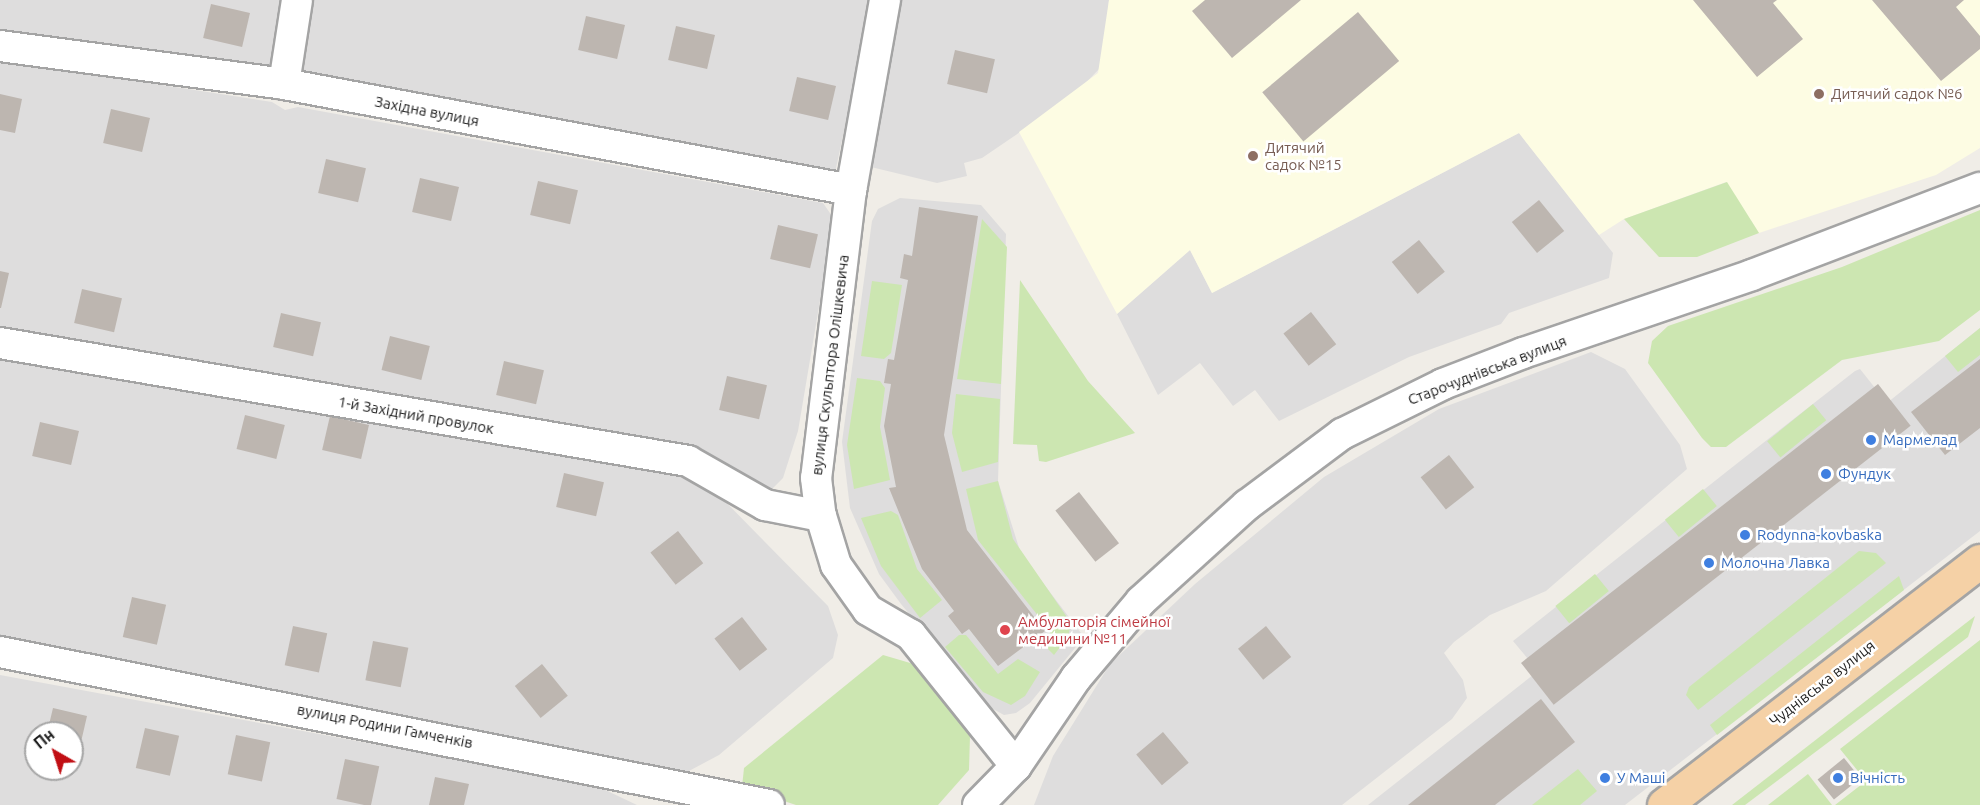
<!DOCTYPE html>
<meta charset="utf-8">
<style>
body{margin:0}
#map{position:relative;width:1980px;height:805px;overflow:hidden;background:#f0ede7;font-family:Ubuntu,sans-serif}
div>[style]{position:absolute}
.residential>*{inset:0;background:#dedddd}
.education>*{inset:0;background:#fdfce3}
.grass>*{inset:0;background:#cce6b1;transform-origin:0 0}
.building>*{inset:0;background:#bdb6b0;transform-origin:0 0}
.roads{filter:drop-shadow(2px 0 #a4a4a4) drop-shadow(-2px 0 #a4a4a4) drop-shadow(0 2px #a4a4a4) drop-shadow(0 -2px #a4a4a4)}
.street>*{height:30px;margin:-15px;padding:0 15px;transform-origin:15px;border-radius:15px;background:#fff}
.primary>*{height:33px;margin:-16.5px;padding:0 16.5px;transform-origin:16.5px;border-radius:16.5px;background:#f5d1a6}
.dots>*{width:16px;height:16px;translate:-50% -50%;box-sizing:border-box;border:3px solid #fff;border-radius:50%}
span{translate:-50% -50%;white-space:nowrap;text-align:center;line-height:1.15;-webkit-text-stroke:5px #fff;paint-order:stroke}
.education-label{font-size:15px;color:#785e54}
.left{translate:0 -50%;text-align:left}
.street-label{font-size:15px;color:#202020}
.shop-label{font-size:15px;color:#366cbe}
.health-label{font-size:15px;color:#be3a42}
.north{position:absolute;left:24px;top:721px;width:60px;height:60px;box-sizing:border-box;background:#fff;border:2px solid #a6a6a6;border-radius:50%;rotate:321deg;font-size:16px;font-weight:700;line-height:24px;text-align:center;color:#202020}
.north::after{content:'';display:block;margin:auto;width:21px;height:27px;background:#c10f14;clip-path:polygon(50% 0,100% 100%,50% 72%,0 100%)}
</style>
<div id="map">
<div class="residential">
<i style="clip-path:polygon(0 0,872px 0,835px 173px,666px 146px,500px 108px,0 30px)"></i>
<i style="clip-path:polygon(898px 0,1109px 0,1102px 66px,1073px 96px,982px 158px,964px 163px,967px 176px,937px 183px,871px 167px)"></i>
<i style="clip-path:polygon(0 60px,272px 102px,285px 110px,298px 107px,823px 203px,832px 216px,824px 277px,798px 431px,783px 478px,772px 489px,757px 491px,708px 484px,828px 606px,838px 635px,833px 658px,719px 755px,672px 780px,0 646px)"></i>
<i style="clip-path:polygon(1519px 133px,1613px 253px,1609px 278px,1509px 313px,1501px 324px,1409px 357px,1279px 421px,1255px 390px,1233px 406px,1200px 363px,1158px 395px,1117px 314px,1190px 250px,1212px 293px)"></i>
<i style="clip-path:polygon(900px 198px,981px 205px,1006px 234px,998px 481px,1021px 554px,1084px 637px,1030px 703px,1016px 713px,1004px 715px,984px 704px,901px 604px,879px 574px,850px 508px,842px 442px,872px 221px,878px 209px)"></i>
<i style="clip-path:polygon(1980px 328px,1980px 531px,1625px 805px,1368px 805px,1538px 671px,1513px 641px,1730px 469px,1855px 371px,1860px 369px,1887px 403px)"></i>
<i style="clip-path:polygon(1591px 352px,1625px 369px,1680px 445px,1687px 469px,1546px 591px,1490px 615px,1454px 642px,1444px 653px,1463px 680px,1467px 698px,1452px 719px,1342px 805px,1034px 805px,1053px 756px,1110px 664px,1195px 584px,1324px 477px,1439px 409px)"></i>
<i style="clip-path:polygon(evenodd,0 675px,541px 775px,601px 788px,637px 805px,0 805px,0 675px,36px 733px,72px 733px,72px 769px,36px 769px,36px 733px)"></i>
</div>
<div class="education">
<i style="clip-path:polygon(1109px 0,1980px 0,1980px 148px,1936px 175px,1759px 233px,1726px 182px,1624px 219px,1599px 235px,1519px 133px,1212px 293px,1190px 250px,1117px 314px,1019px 132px,1098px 73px)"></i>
</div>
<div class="grass">
<i style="clip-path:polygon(1727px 182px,1759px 233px,1697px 257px,1659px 257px,1624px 219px)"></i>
<i style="clip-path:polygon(1980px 210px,1980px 310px,1939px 341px,1842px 360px,1726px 447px,1711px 447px,1702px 438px,1648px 363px,1652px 341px,1668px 326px,1842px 267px)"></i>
<i style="clip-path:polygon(982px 219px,1007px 247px,1001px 384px,957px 379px)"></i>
<i style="clip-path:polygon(1020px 280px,1088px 381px,1135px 433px,1046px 462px,1039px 461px,1037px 445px,1013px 444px)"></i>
<i style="clip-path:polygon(872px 281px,902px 285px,891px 353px,884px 359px,861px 356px)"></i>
<i style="clip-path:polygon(1980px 328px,1980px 355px,1958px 372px,1945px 356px)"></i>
<i style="clip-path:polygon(857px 378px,880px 381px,885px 388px,880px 427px,890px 480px,854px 489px,847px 445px)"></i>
<i style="clip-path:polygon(956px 394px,1000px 399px,998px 462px,962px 472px,952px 433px)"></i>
<i style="left:1813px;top:404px;width:21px;height:59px;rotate:51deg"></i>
<i style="clip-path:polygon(998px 481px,1013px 539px,1071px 623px,1068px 637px,1054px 655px,1040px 641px,1051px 632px,978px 540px,966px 489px)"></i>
<i style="left:1703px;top:489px;width:22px;height:49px;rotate:51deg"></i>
<i style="clip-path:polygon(891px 511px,898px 515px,917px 569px,942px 600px,920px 618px,881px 566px,861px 518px)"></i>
<i style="clip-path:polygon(1859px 551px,1876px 553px,1886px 563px,1698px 710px,1686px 695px,1689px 687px)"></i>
<i style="left:1595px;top:574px;width:22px;height:51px;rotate:51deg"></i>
<i style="clip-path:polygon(1899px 576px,1904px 590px,1717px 735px,1710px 725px)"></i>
<i style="clip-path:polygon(1975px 616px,1968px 637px,1939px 659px,1745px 805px,1732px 805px)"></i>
<i style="clip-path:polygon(959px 635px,966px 635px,998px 674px,1018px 659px,1040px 672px,1025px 696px,1011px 705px,983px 692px,945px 647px)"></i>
<i style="clip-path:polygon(1980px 640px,1980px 805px,1835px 805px,1866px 781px,1840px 749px)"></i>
<i style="clip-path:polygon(883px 655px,917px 665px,970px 736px,969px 770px,938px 805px,796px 805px,742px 787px,744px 768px)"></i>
<i style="clip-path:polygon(1578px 769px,1597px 791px,1580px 805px,1532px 805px)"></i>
<i style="clip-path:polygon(1808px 774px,1832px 805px,1768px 805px)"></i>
</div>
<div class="building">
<i style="clip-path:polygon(1205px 0,1301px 0,1232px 58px,1192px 11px)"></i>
<i style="clip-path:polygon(1693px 0,1777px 0,1773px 3px,1803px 39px,1757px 77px)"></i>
<i style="clip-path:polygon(1872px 0,1964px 0,1956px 7px,1980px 36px,1980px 49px,1941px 81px)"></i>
<i style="left:211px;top:4px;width:40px;height:35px;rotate:13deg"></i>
<i style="left:1358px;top:12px;width:64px;height:125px;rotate:50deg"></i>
<i style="left:586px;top:16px;width:40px;height:35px;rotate:13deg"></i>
<i style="left:676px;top:26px;width:40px;height:35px;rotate:13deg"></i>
<i style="left:955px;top:50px;width:41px;height:35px;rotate:13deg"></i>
<i style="left:797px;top:77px;width:40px;height:35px;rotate:13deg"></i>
<i style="clip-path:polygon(0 94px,22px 99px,15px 133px,0 130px)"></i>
<i style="left:111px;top:109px;width:40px;height:35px;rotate:13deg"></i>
<i style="left:326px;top:159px;width:41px;height:35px;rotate:13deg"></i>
<i style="left:420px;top:178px;width:40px;height:35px;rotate:13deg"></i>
<i style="left:538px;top:181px;width:41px;height:35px;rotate:13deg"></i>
<i style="left:1539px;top:200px;width:40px;height:35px;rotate:51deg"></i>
<i style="clip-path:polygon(919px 207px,978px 216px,944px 435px,967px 530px,1045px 631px,998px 666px,969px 629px,962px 634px,948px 616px,954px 611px,922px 569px,889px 488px,896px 487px,884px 426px,891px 384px,884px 383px,888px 359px,894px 360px,908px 280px,900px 278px,904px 254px,912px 256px)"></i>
<i style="left:778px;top:225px;width:41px;height:35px;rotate:13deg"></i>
<i style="left:1419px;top:240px;width:41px;height:35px;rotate:51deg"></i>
<i style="clip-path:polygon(0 271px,9px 273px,1px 308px,0 308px)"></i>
<i style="left:82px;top:289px;width:41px;height:35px;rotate:13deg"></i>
<i style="left:1311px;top:312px;width:41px;height:35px;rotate:52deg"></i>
<i style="left:281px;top:313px;width:41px;height:35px;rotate:13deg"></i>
<i style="left:390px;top:336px;width:41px;height:35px;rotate:14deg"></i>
<i style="clip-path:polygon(1980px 359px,1980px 428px,1945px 455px,1911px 412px)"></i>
<i style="left:504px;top:361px;width:41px;height:35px;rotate:13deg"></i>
<i style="left:727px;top:376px;width:41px;height:35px;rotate:13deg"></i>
<i style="left:1878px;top:384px;width:53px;height:453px;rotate:52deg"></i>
<i style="left:245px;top:415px;width:41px;height:35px;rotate:14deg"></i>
<i style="left:330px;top:416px;width:40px;height:35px;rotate:13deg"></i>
<i style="left:40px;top:422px;width:40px;height:35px;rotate:13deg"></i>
<i style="left:1449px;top:455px;width:41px;height:36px;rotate:52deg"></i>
<i style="left:564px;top:473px;width:41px;height:35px;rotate:13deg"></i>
<i style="left:1079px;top:492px;width:65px;height:30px;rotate:52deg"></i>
<i style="left:678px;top:531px;width:41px;height:35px;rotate:52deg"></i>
<i style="left:132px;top:597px;width:35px;height:41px;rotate:13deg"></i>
<i style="left:742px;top:617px;width:41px;height:35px;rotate:52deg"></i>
<i style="left:293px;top:626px;width:35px;height:40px;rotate:12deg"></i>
<i style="left:1266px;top:626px;width:40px;height:36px;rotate:51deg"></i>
<i style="left:373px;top:641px;width:36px;height:40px;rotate:11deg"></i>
<i style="left:542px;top:664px;width:41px;height:35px;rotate:51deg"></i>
<i style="clip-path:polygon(1541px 699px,1575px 742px,1495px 805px,1408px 805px)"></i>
<i style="clip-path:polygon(53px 708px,87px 716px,78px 755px,72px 754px,72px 733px,47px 733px)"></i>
<i style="left:145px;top:728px;width:35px;height:41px;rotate:13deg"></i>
<i style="left:1163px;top:732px;width:40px;height:35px;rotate:50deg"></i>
<i style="left:236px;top:735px;width:35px;height:40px;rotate:12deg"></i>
<i style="left:1844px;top:758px;width:26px;height:34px;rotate:51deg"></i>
<i style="left:345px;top:759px;width:35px;height:41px;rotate:12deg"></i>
<i style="clip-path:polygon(435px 777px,469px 784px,464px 805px,429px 805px)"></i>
</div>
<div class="roads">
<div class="street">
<i style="left:885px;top:0;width:193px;rotate:100.1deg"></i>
<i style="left:851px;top:190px;width:290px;rotate:96.9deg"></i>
<i style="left:816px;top:478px;width:38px;rotate:83deg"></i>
<i style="left:821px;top:516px;width:51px;rotate:73deg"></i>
<i style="left:836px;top:565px;width:55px;rotate:54.6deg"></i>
<i style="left:868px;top:610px;width:50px;rotate:30.2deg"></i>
<i style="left:911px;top:635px;width:168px;rotate:51.3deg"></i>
<i style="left:0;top:46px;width:287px;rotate:7.6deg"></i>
<i style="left:284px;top:84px;width:577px;rotate:10.59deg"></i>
<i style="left:284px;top:84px;width:85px;rotate:-81.2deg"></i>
<i style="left:0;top:343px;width:698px;rotate:9.73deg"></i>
<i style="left:688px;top:461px;width:89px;rotate:29.7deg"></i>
<i style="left:765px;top:505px;width:57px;rotate:11.1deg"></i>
<i style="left:0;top:652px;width:784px;rotate:11.25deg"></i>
<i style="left:978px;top:805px;width:54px;rotate:-45.7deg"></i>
<i style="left:1016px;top:766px;width:107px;rotate:-55.7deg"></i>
<i style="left:1076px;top:678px;width:101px;rotate:-49.8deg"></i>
<i style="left:1141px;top:601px;width:143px;rotate:-42.2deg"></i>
<i style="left:1247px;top:505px;width:119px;rotate:-36.8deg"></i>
<i style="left:1342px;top:434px;width:113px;rotate:-26.3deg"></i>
<i style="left:1443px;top:384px;width:86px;rotate:-21.2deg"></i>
<i style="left:1523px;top:353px;width:242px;rotate:-18.8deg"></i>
<i style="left:1752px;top:275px;width:244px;rotate:-20.9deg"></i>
</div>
<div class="primary">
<i style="left:1664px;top:805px;width:399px;rotate:-37.7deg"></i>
</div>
</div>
<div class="dots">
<i style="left:1819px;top:94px;background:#8d6e63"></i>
<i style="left:1253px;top:156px;background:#8d6e63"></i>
<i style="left:1871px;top:440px;background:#3f7fe0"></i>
<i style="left:1826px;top:474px;background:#3f7fe0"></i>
<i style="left:1745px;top:535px;background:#3f7fe0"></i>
<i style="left:1709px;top:563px;background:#3f7fe0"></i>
<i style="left:1005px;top:630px;background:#e0444e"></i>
<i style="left:1605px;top:778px;background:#3f7fe0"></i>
<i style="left:1838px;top:778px;background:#3f7fe0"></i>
</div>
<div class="education-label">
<span class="left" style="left:1831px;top:94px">Дитячий садок №6</span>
<span class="left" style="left:1265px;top:156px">Дитячий<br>садок №15</span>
</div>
<div class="street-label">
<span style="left:427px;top:111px;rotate:11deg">Західна вулиця</span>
<span style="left:830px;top:365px;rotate:-83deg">вулиця Скульптора Олішкевича</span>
<span style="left:1487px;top:370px;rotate:-21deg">Старочуднівська вулиця</span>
<span style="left:416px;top:415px;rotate:10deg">1-й Західний провулок</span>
<span style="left:1822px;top:683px;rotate:-38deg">Чуднівська вулиця</span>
<span style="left:385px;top:726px;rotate:11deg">вулиця Родини Гамченків</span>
</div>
<div class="shop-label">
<span class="left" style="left:1883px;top:440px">Мармелад</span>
<span class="left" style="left:1838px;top:474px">Фундук</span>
<span class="left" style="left:1757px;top:535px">Rodynna-kovbaska</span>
<span class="left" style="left:1721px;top:563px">Молочна Лавка</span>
<span class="left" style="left:1617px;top:778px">У Маші</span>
<span class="left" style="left:1850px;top:778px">Вічність</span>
</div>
<div class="health-label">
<span class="left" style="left:1018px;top:630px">Амбулаторія сімейної<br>медицини №11</span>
</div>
<div class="north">Пн</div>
</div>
